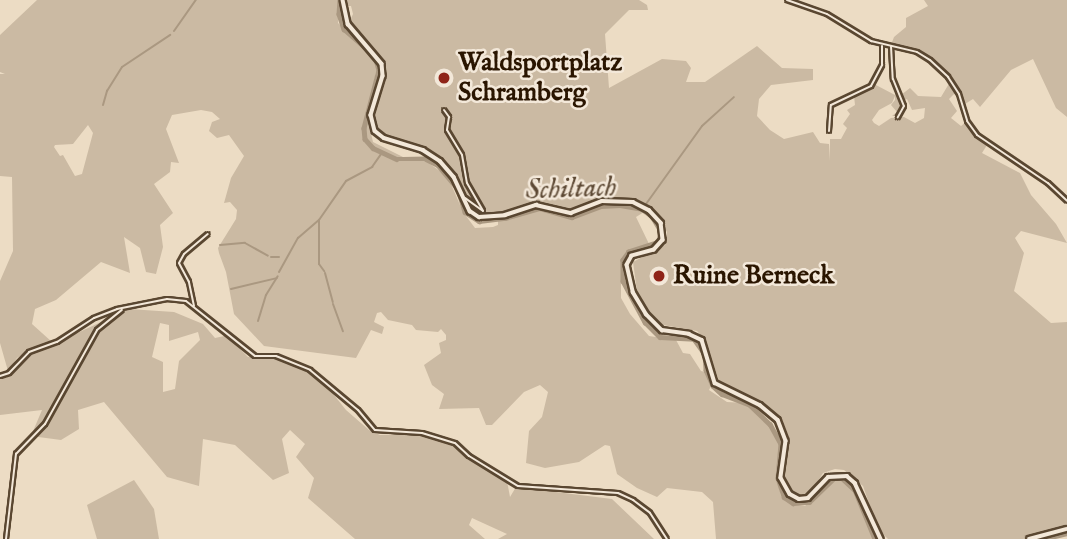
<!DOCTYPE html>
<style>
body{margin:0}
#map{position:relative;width:1067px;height:539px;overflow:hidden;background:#ecdcc4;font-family:"IM FELL English",serif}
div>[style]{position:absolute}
.green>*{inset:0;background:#cbbaa3}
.stream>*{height:2px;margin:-1px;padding:0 1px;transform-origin:1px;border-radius:1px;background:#aa9881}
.river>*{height:4.5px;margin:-2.25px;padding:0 2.25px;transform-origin:2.25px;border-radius:2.25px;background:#aa9881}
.roads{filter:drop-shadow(2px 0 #5a4731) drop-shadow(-2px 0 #5a4731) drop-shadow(0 2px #5a4731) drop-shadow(0 -2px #5a4731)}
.minor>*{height:2px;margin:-1px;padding:0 1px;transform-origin:1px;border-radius:1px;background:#f3e8d9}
.secondary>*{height:3.5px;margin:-1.75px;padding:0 1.75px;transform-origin:1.75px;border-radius:1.75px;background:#f3e8d9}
.dots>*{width:19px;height:19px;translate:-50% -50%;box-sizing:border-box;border:4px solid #f3e8d9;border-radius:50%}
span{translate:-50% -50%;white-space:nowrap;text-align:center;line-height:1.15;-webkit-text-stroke:5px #f3e8d9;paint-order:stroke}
.poi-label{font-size:26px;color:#2a1500;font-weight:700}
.left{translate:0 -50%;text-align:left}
.water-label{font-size:28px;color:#5d4934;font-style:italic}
</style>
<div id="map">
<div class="green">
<i style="clip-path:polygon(evenodd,37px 0,338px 0,338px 23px,371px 55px,377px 67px,367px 116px,373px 142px,403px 157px,425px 156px,426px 161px,448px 177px,463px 212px,475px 228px,493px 227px,498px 225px,498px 221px,534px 209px,571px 218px,601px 208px,629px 205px,642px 209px,644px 212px,636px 217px,650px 246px,630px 250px,621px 261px,621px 298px,630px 314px,649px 336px,676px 340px,683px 353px,690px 354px,701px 371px,705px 372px,711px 386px,709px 390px,727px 402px,746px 403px,771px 427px,780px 445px,776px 474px,781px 496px,791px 504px,805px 506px,833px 480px,844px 481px,854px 491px,874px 539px,716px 539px,713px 502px,702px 492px,667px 488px,657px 497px,637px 488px,617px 474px,610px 446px,605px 445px,579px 462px,545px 468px,526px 463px,529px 431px,542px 417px,548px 392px,540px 385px,524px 392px,492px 425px,486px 425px,479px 408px,439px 409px,444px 394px,432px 385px,424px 365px,441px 353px,439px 343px,446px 340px,446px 335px,441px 329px,438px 332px,416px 330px,412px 325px,388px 320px,381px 312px,377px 313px,374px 322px,384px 327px,382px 334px,371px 330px,356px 358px,264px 346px,234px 314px,226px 272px,219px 253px,218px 248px,236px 219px,237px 210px,230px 202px,224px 203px,231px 178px,244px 156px,229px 135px,217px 138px,209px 131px,212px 122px,220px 119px,212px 112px,201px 110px,172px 115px,166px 129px,179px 163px,171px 162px,170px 172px,154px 184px,173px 213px,160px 225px,163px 247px,156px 274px,146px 272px,140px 248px,124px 237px,130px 273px,101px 262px,56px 300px,35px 309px,32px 324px,52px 342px,29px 350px,17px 358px,8px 371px,0 343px,0 281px,13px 251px,12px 177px,0 176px,0 74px,5px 74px,0 72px,0 35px,37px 0,88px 125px,93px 133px,82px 174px,75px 176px,63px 155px,60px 156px,54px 147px,55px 145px,73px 144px,88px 125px)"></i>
<i style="clip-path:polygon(345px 0,639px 0,647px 5px,648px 10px,629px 10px,605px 34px,609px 88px,662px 59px,686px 61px,691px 68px,686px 82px,705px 82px,757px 46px,782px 68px,813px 69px,813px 80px,771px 85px,759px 99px,757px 116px,770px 130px,784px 139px,813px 132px,820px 143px,829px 144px,830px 161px,830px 139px,841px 139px,847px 128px,843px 124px,850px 114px,847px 110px,855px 105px,854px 96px,874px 84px,895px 95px,897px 90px,903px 110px,898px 116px,892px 116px,897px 112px,891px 105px,895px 100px,895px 96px,892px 103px,879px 110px,872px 120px,874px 123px,879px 126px,891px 118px,904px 117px,915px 123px,924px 118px,925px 108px,912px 110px,907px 99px,903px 101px,901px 95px,910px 88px,918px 96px,941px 97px,950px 82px,956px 92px,949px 99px,957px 111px,951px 118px,961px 126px,966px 122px,974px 135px,987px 145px,982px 153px,1020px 173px,1031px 195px,1056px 224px,1067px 243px,1021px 231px,1015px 238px,1024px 253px,1014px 291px,1051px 323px,1067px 322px,1067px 528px,1023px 539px,888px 539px,878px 529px,863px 486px,844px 470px,835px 469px,823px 473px,809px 495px,793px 495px,783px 481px,789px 438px,781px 417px,760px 401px,727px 390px,720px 384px,705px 340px,697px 331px,663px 325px,644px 306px,637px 291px,633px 262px,665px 245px,667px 232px,658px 215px,644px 204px,613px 199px,592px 201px,570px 211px,533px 203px,494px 215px,477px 215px,471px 210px,466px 200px,469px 200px,447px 165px,422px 147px,390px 138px,376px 130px,373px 117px,384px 63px,378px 53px,349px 23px,353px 14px,351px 6px,345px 6px)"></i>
<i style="clip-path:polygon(924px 0,1067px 0,1067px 117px,1056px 108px,1033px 59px,1011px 70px,980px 107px,973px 99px,965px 104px,949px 77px,925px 55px,891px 45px,894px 37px,906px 27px,906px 18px,928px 6px)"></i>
<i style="clip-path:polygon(evenodd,129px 309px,174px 312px,203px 324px,215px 338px,229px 335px,229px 338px,248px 357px,273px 354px,318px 375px,346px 410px,369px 430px,380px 435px,422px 433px,440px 436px,507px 481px,510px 497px,516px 487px,612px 499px,654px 539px,498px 539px,507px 534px,472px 518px,469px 525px,485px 539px,355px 539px,308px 498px,314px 478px,296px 457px,305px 444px,290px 430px,282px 439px,289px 473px,273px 480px,235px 445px,203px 439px,199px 486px,167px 477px,104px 402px,78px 410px,79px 429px,61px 440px,31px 436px,42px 410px,0 415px,0 375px,6px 378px,30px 355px,129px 309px,160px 323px,169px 325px,169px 341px,198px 332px,200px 340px,179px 361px,175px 389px,163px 392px,163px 362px,152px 357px,160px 323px)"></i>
<i style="clip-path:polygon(134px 480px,154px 509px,159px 539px,97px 539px,87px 505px)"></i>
</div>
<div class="stream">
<i style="left:174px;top:31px;width:38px;rotate:-55deg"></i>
<i style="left:103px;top:105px;width:15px;rotate:-74deg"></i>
<i style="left:107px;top:91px;width:28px;rotate:-58deg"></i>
<i style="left:122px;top:67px;width:58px;rotate:-33.7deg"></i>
<i style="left:646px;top:204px;width:96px;rotate:-54.3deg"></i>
<i style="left:702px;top:126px;width:43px;rotate:-42.2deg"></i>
<i style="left:319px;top:221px;width:43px;rotate:90deg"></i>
<i style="left:319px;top:264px;width:9px;rotate:54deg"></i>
<i style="left:220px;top:245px;width:25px;rotate:-5deg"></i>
<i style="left:245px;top:243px;width:26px;rotate:29deg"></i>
<i style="left:271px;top:257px;width:8px"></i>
<i style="left:279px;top:272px;width:39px;rotate:-61deg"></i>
<i style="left:298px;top:238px;width:28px;rotate:-41deg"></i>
<i style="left:319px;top:220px;width:47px;rotate:-55.3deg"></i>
<i style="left:346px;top:181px;width:30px;rotate:-28deg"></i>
<i style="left:372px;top:167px;width:16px;rotate:-55deg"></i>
<i style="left:325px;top:273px;width:30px;rotate:75deg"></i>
<i style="left:231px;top:289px;width:47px;rotate:-13.4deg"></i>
<i style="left:333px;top:304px;width:29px;rotate:70deg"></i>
<i style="left:258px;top:321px;width:27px;rotate:-73deg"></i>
<i style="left:266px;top:295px;width:22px;rotate:-58deg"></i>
</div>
<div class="river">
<i style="left:340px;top:0;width:14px;rotate:94deg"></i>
<i style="left:339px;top:14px;width:16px;rotate:72deg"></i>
<i style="left:344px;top:29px;width:41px;rotate:41.1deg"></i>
<i style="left:375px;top:56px;width:15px;rotate:74deg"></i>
<i style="left:379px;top:70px;width:60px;rotate:104.5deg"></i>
<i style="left:364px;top:128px;width:11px;rotate:85deg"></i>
<i style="left:365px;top:139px;width:12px;rotate:48deg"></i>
<i style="left:373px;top:148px;width:26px;rotate:25deg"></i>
<i style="left:397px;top:159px;width:29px"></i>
<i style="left:426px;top:159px;width:13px;rotate:27deg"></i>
<i style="left:438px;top:165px;width:31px;rotate:50deg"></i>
<i style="left:458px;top:189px;width:24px;rotate:73deg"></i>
<i style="left:465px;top:212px;width:17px;rotate:33deg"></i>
<i style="left:479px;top:221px;width:26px;rotate:-7deg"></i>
<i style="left:505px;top:218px;width:36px;rotate:-16deg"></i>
<i style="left:540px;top:208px;width:33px;rotate:16deg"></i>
<i style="left:572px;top:217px;width:30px;rotate:-21deg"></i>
<i style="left:600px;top:206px;width:20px;rotate:-3deg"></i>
<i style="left:620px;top:205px;width:22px;rotate:10deg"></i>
<i style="left:642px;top:209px;width:12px;rotate:35deg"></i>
<i style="left:652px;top:216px;width:17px;rotate:59deg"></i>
<i style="left:661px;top:231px;width:11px;rotate:100deg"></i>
<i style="left:659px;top:242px;width:32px;rotate:162deg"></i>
<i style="left:629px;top:252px;width:10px;rotate:127deg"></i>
<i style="left:623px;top:260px;width:21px;rotate:90deg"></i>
<i style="left:623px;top:281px;width:47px;rotate:61.8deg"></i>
<i style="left:645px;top:322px;width:21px;rotate:45deg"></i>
<i style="left:660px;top:337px;width:34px;rotate:3deg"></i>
<i style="left:694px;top:339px;width:19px;rotate:54deg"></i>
<i style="left:705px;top:354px;width:16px;rotate:86deg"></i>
<i style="left:706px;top:370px;width:17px;rotate:66deg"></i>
<i style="left:713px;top:386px;width:12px;rotate:42deg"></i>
<i style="left:722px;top:394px;width:30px;rotate:21deg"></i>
<i style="left:750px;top:405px;width:28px;rotate:44deg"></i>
<i style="left:770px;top:424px;width:23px;rotate:61deg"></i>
<i style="left:781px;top:444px;width:34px;rotate:95deg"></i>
<i style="left:778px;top:478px;width:20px;rotate:72deg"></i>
<i style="left:784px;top:497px;width:11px;rotate:34deg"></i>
<i style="left:793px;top:503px;width:16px;rotate:-4deg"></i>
<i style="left:809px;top:502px;width:33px;rotate:-44deg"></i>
<i style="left:833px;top:479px;width:10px"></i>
<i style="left:843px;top:479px;width:16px;rotate:43deg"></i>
<i style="left:855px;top:490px;width:53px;rotate:67.8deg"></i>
<i style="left:1042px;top:539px;width:26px;rotate:-13deg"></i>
</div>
<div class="roads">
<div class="minor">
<i style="left:787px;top:0;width:42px;rotate:19.3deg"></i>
<i style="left:827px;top:14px;width:52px;rotate:31.5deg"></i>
<i style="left:871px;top:41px;width:47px;rotate:13.4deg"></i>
<i style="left:917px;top:52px;width:15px;rotate:32deg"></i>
<i style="left:930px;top:60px;width:25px;rotate:43deg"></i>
<i style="left:948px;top:77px;width:20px;rotate:57deg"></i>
<i style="left:959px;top:94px;width:28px;rotate:73deg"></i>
<i style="left:967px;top:121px;width:17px;rotate:54deg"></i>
<i style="left:977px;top:135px;width:86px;rotate:34.1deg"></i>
<i style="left:1048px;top:183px;width:26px;rotate:43deg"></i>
<i style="left:891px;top:46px;width:33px;rotate:87deg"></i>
<i style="left:893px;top:79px;width:29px;rotate:68deg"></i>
<i style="left:904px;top:106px;width:13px;rotate:119deg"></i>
<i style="left:444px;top:110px;width:9px;rotate:54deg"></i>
<i style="left:449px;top:117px;width:13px;rotate:99deg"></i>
<i style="left:447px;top:130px;width:29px;rotate:59deg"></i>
<i style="left:462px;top:155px;width:28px;rotate:80deg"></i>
<i style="left:467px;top:183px;width:32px;rotate:60deg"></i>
<i style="left:483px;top:211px;width:22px;rotate:-144deg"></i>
<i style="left:829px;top:131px;width:26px;rotate:-86deg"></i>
<i style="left:831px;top:105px;width:44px;rotate:-25.4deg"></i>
<i style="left:871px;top:86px;width:24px;rotate:-62deg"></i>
<i style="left:882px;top:65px;width:19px;rotate:-90deg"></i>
<i style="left:194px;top:306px;width:25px;rotate:-102deg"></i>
<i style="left:189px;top:282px;width:21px;rotate:-118deg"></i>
<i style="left:179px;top:263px;width:10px;rotate:-61deg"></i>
<i style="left:184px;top:254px;width:31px;rotate:-40deg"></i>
<i style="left:0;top:376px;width:9px;rotate:-18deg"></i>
<i style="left:9px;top:373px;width:29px;rotate:-46deg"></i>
<i style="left:29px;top:352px;width:30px;rotate:-20deg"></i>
<i style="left:57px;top:342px;width:44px;rotate:-33deg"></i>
<i style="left:94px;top:318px;width:25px;rotate:-21deg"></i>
<i style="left:117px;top:309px;width:51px;rotate:-11.3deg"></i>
<i style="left:167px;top:299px;width:19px;rotate:6deg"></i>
<i style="left:186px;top:301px;width:88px;rotate:38.6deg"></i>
<i style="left:255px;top:356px;width:21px"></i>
<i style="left:276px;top:356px;width:37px;rotate:22deg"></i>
<i style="left:310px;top:370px;width:62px;rotate:39.8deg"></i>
<i style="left:358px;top:410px;width:26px;rotate:50deg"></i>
<i style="left:375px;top:430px;width:47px;rotate:3.7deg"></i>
<i style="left:422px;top:433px;width:34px;rotate:17deg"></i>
<i style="left:455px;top:443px;width:19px;rotate:43deg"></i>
<i style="left:469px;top:456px;width:57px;rotate:31.5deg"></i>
<i style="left:518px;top:486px;width:100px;rotate:4deg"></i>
<i style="left:618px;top:493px;width:17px;rotate:25deg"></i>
<i style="left:633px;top:500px;width:21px;rotate:37deg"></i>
<i style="left:650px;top:513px;width:31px;rotate:57deg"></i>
<i style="left:6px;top:539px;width:86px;rotate:-83.3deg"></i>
<i style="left:16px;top:454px;width:42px;rotate:-46deg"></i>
<i style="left:45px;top:424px;width:107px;rotate:-61deg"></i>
<i style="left:97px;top:330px;width:32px;rotate:-39deg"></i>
</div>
<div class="secondary">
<i style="left:343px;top:0;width:25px;rotate:78deg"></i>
<i style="left:348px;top:24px;width:52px;rotate:49.6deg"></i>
<i style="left:382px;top:64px;width:12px;rotate:85deg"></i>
<i style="left:383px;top:76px;width:41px;rotate:107.1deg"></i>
<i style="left:371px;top:115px;width:16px;rotate:76deg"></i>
<i style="left:375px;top:131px;width:11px;rotate:38deg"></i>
<i style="left:384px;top:138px;width:41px;rotate:17.1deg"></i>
<i style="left:423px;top:150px;width:20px;rotate:33deg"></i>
<i style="left:440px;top:161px;width:21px;rotate:49deg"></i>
<i style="left:454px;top:177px;width:38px;rotate:65deg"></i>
<i style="left:470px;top:211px;width:11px;rotate:34deg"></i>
<i style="left:479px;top:217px;width:26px;rotate:-4deg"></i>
<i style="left:505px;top:215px;width:33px;rotate:-18deg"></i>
<i style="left:536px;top:205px;width:36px;rotate:13deg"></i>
<i style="left:571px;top:213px;width:33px;rotate:-21deg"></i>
<i style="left:602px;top:201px;width:31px;rotate:2deg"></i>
<i style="left:633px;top:202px;width:18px;rotate:27deg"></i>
<i style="left:649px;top:210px;width:18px;rotate:47deg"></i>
<i style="left:661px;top:223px;width:17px;rotate:83deg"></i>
<i style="left:663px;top:240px;width:13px;rotate:132deg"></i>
<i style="left:654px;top:250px;width:23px;rotate:165deg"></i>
<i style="left:632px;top:256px;width:10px;rotate:119deg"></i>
<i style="left:627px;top:265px;width:28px;rotate:77deg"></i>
<i style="left:633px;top:292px;width:26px;rotate:59deg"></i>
<i style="left:646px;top:314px;width:23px;rotate:45deg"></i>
<i style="left:662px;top:330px;width:27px;rotate:8deg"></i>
<i style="left:689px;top:334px;width:14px;rotate:25deg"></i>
<i style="left:702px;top:340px;width:45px;rotate:73.2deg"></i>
<i style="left:715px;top:383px;width:50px;rotate:26.1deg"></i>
<i style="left:760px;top:405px;width:23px;rotate:40deg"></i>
<i style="left:778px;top:420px;width:22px;rotate:69deg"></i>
<i style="left:786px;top:441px;width:37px;rotate:98deg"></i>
<i style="left:781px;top:478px;width:18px;rotate:61deg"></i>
<i style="left:790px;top:494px;width:10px;rotate:29deg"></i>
<i style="left:799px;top:499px;width:9px;rotate:-6deg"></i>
<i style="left:808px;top:498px;width:29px;rotate:-46deg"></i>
<i style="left:828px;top:477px;width:19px;rotate:-3deg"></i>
<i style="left:847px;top:476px;width:11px;rotate:41deg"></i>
<i style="left:855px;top:483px;width:62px;rotate:65.1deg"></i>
<i style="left:1029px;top:539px;width:39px;rotate:-15deg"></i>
</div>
</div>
<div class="dots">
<i style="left:444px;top:78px;background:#8f2418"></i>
<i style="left:659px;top:276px;background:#8f2418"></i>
</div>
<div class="poi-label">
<span class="left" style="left:458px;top:78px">Waldsportplatz<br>Schramberg</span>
<span class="left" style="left:673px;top:276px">Ruine Berneck</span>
</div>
<div class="water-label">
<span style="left:571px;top:190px;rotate:-2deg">Schiltach</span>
</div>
</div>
